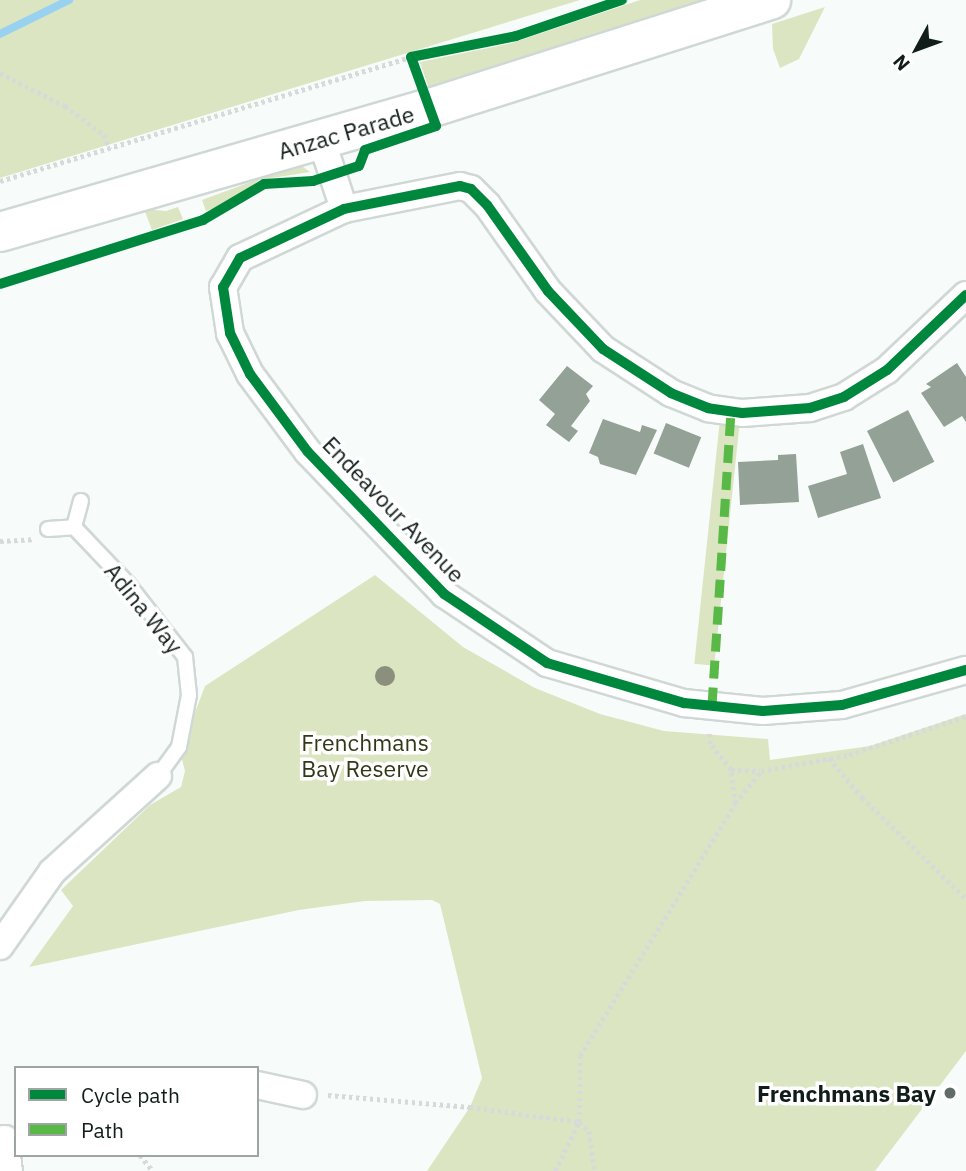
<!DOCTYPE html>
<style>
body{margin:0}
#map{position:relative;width:966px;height:1171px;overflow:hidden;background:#f7fcfa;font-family:"IBM Plex Sans",sans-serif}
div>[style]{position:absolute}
.green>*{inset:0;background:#dce5c2;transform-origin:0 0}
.stream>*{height:8px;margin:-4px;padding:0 4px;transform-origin:4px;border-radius:4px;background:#99d1f1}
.building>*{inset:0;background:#93a196;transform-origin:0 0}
.path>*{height:4.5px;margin-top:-2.25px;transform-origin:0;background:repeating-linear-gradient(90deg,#d8dad9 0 3.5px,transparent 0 7px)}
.roads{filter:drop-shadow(2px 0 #d0d8d6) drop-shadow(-2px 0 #d0d8d6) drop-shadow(0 2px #d0d8d6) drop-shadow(0 -2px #d0d8d6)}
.lane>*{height:14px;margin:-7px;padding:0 7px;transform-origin:7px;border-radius:7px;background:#fefffe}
.street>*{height:26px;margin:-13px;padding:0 13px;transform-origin:13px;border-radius:13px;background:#fefffe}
.secondary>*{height:38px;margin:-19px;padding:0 19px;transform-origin:19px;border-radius:19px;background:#fefffe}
.quiet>*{height:9px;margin-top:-4.5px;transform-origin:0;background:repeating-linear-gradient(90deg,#58b947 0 18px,transparent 0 27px)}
.cycleway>*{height:10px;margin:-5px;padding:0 5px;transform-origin:5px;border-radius:5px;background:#00873e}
.trees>*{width:20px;height:20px;margin:-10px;border-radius:50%;background:#8b907d}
.dots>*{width:19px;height:19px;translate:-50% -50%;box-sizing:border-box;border:4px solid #fff;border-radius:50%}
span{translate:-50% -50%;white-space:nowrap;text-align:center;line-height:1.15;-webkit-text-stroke:7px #fff;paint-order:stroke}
.street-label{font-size:23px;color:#101d19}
.park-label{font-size:23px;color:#323817}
.poi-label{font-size:23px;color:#101d19;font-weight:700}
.right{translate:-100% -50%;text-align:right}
.legend{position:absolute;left:14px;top:1066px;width:245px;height:91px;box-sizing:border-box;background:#fff;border:2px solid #9fa5a3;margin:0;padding:9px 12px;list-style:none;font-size:21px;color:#101d19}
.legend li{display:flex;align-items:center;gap:14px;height:35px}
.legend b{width:35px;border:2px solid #9fa5a3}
.north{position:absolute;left:882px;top:14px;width:70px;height:70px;-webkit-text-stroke:5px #fff;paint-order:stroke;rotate:229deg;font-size:19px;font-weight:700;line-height:28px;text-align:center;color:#101d19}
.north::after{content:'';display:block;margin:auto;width:24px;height:32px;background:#101d19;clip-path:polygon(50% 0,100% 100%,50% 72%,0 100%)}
</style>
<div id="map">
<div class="green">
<i style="clip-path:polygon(0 0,580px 0,0 178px)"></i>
<i style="clip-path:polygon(640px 0,726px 0,430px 92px,420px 62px,512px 43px)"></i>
<i style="clip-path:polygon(825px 7px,799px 59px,780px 68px,773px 49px,772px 24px)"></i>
<i style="clip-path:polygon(299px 164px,310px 172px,260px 180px,219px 207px,206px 211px,202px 200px)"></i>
<i style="clip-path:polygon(178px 207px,183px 219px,152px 230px,144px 209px,166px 211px)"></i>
<i style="left:720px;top:419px;width:20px;height:246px;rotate:6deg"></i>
<i style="clip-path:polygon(375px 575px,463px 647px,535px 688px,600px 714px,664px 731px,768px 739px,770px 760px,870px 746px,966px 714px,966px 1051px,875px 1171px,427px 1171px,470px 1107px,482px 1078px,440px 904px,432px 900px,365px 901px,299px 910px,29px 967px,73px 906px,61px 890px,150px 805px,181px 787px,185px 771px,180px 752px,205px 686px)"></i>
</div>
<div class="stream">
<i style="left:0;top:34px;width:77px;rotate:-26.2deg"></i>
</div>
<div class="building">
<i style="clip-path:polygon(957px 363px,966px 377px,966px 422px,962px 416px,944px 427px,921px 393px,931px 387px,926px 384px)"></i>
<i style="clip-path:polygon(567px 366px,593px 386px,586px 394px,590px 401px,571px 426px,578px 431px,569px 442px,546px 425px,555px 414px,539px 400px)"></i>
<i style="left:908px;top:410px;width:58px;height:46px;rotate:63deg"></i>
<i style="clip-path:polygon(603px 419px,640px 432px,642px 425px,657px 430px,636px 475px,600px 464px,598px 457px,589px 453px)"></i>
<i style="left:666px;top:423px;width:38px;height:33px;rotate:22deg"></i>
<i style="clip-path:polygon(863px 444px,881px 498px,818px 518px,808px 486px,847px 474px,840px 452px)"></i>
<i style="clip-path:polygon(796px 454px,799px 502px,740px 505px,738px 462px,778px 460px,778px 455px)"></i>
</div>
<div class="path">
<i style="left:0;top:73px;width:73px;rotate:26.9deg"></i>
<i style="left:65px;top:106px;width:49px;rotate:36.6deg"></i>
<i style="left:104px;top:135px;width:15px;rotate:67deg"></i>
<i style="left:0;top:181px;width:429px;rotate:-16.8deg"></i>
<i style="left:0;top:541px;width:33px;rotate:-3deg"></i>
<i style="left:829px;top:758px;width:51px;rotate:49.8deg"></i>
<i style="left:862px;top:797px;width:146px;rotate:44.4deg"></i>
<i style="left:731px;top:770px;width:29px;rotate:2deg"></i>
<i style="left:735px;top:803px;width:41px;rotate:-50.9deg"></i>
<i style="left:761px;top:771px;width:89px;rotate:-10.3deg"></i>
<i style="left:849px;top:755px;width:123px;rotate:-18.4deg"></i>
<i style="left:328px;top:1095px;width:143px;rotate:4.8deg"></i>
<i style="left:470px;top:1107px;width:110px;rotate:7.8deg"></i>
<i style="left:579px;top:1122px;width:13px;rotate:42deg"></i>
<i style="left:589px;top:1131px;width:40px;rotate:81.5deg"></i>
<i style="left:140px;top:1155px;width:21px;rotate:51deg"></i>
<i style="left:555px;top:1171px;width:55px;rotate:-63.9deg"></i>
<i style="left:579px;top:1122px;width:66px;rotate:-89.1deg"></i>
<i style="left:580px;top:1056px;width:296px;rotate:-58.4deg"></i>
<i style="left:735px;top:804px;width:34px;rotate:-97deg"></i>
<i style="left:731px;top:770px;width:33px;rotate:-129deg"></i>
<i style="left:710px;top:744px;width:14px;rotate:-94deg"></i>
</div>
<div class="roads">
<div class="lane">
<i style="left:74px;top:527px;width:27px;rotate:-75deg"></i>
<i style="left:48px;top:529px;width:26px;rotate:-4deg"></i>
<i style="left:74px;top:527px;width:79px;rotate:46.5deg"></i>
<i style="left:128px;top:584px;width:93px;rotate:52deg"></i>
<i style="left:185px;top:657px;width:38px;rotate:84deg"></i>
<i style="left:189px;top:695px;width:53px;rotate:100.9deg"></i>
<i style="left:179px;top:747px;width:36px;rotate:126deg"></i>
</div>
<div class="street">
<i style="left:321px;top:139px;width:74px;rotate:71.8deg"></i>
<i style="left:966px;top:295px;width:109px;rotate:136.5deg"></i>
<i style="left:887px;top:370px;width:51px;rotate:147.9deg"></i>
<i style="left:844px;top:397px;width:36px;rotate:162deg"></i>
<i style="left:810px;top:408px;width:68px;rotate:175.8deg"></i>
<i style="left:742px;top:413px;width:34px;rotate:-172deg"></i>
<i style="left:708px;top:408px;width:40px;rotate:-158deg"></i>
<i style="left:671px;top:393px;width:81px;rotate:-147.1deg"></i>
<i style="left:603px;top:349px;width:80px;rotate:-133.5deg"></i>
<i style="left:548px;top:291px;width:105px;rotate:-125.3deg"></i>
<i style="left:487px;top:205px;width:23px;rotate:-135deg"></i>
<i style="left:471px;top:189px;width:11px;rotate:-165deg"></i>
<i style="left:460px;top:186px;width:118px;rotate:168.8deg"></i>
<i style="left:344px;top:209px;width:115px;rotate:154.8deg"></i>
<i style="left:240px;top:258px;width:34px;rotate:120deg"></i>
<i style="left:223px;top:287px;width:47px;rotate:81.3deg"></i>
<i style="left:230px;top:333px;width:46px;rotate:64deg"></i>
<i style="left:250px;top:374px;width:97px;rotate:53.4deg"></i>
<i style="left:308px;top:452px;width:197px;rotate:46.2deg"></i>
<i style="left:444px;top:594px;width:124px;rotate:33.8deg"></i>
<i style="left:547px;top:663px;width:143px;rotate:16.3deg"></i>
<i style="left:684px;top:703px;width:79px;rotate:5.8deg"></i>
<i style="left:763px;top:711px;width:79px;rotate:-4.3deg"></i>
<i style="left:842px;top:705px;width:129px;rotate:-15.8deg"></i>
<i style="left:0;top:946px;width:90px;rotate:-54.9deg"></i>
<i style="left:52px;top:872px;width:143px;rotate:-42.2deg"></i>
<i style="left:257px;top:1085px;width:47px;rotate:12.3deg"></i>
<i style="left:5px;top:1139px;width:32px;rotate:83deg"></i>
</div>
<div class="secondary">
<i style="left:0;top:232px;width:448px;rotate:-16.1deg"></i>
<i style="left:430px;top:108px;width:358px;rotate:-17.6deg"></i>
</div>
</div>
<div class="quiet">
<i style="left:712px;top:705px;width:294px;rotate:-86.3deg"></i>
</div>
<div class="cycleway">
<i style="left:0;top:284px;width:213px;rotate:-17.5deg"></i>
<i style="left:203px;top:220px;width:71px;rotate:-30.5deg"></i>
<i style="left:264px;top:184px;width:49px;rotate:-3.5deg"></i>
<i style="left:313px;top:181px;width:48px;rotate:-18.1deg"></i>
<i style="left:359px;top:166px;width:17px;rotate:-69deg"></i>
<i style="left:365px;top:150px;width:75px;rotate:-18.7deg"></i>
<i style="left:436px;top:126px;width:73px;rotate:-109.9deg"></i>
<i style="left:411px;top:57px;width:107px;rotate:-11.3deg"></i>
<i style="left:516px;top:36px;width:112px;rotate:-18.8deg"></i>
<i style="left:966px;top:295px;width:109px;rotate:136.5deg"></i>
<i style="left:887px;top:370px;width:51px;rotate:147.9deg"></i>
<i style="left:844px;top:397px;width:36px;rotate:162deg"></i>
<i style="left:810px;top:408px;width:68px;rotate:175.8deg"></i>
<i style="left:742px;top:413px;width:34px;rotate:-172deg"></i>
<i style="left:708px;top:408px;width:40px;rotate:-158deg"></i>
<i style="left:671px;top:393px;width:81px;rotate:-147.1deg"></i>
<i style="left:603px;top:349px;width:80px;rotate:-133.5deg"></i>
<i style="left:548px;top:291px;width:105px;rotate:-125.3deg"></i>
<i style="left:487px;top:205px;width:23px;rotate:-135deg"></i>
<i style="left:471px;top:189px;width:11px;rotate:-165deg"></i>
<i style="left:460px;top:186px;width:118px;rotate:168.8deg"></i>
<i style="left:344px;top:209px;width:115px;rotate:154.8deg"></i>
<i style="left:240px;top:258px;width:34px;rotate:120deg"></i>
<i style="left:223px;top:287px;width:47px;rotate:81.3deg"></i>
<i style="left:230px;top:333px;width:46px;rotate:64deg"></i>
<i style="left:250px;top:374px;width:97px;rotate:53.4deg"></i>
<i style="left:308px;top:452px;width:197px;rotate:46.2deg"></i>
<i style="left:444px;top:594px;width:124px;rotate:33.8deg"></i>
<i style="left:547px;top:663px;width:143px;rotate:16.3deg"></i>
<i style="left:684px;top:703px;width:79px;rotate:5.8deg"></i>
<i style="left:763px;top:711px;width:79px;rotate:-4.3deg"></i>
<i style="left:842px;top:705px;width:129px;rotate:-15.8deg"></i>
</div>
<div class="trees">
<i style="left:385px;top:676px"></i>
</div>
<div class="dots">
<i style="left:950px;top:1093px;background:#616b68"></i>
</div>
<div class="street-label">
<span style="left:346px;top:132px;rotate:-16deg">Anzac Parade</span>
<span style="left:394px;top:509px;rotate:46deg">Endeavour Avenue</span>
<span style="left:144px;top:608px;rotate:51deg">Adina Way</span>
</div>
<div class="park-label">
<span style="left:365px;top:755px">Frenchmans<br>Bay Reserve</span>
</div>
<div class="poi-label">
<span class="right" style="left:936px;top:1093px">Frenchmans Bay</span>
</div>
<ul class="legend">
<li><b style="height:9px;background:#00873e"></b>Cycle path</li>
<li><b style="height:9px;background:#58b947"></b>Path</li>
</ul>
<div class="north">N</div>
</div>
